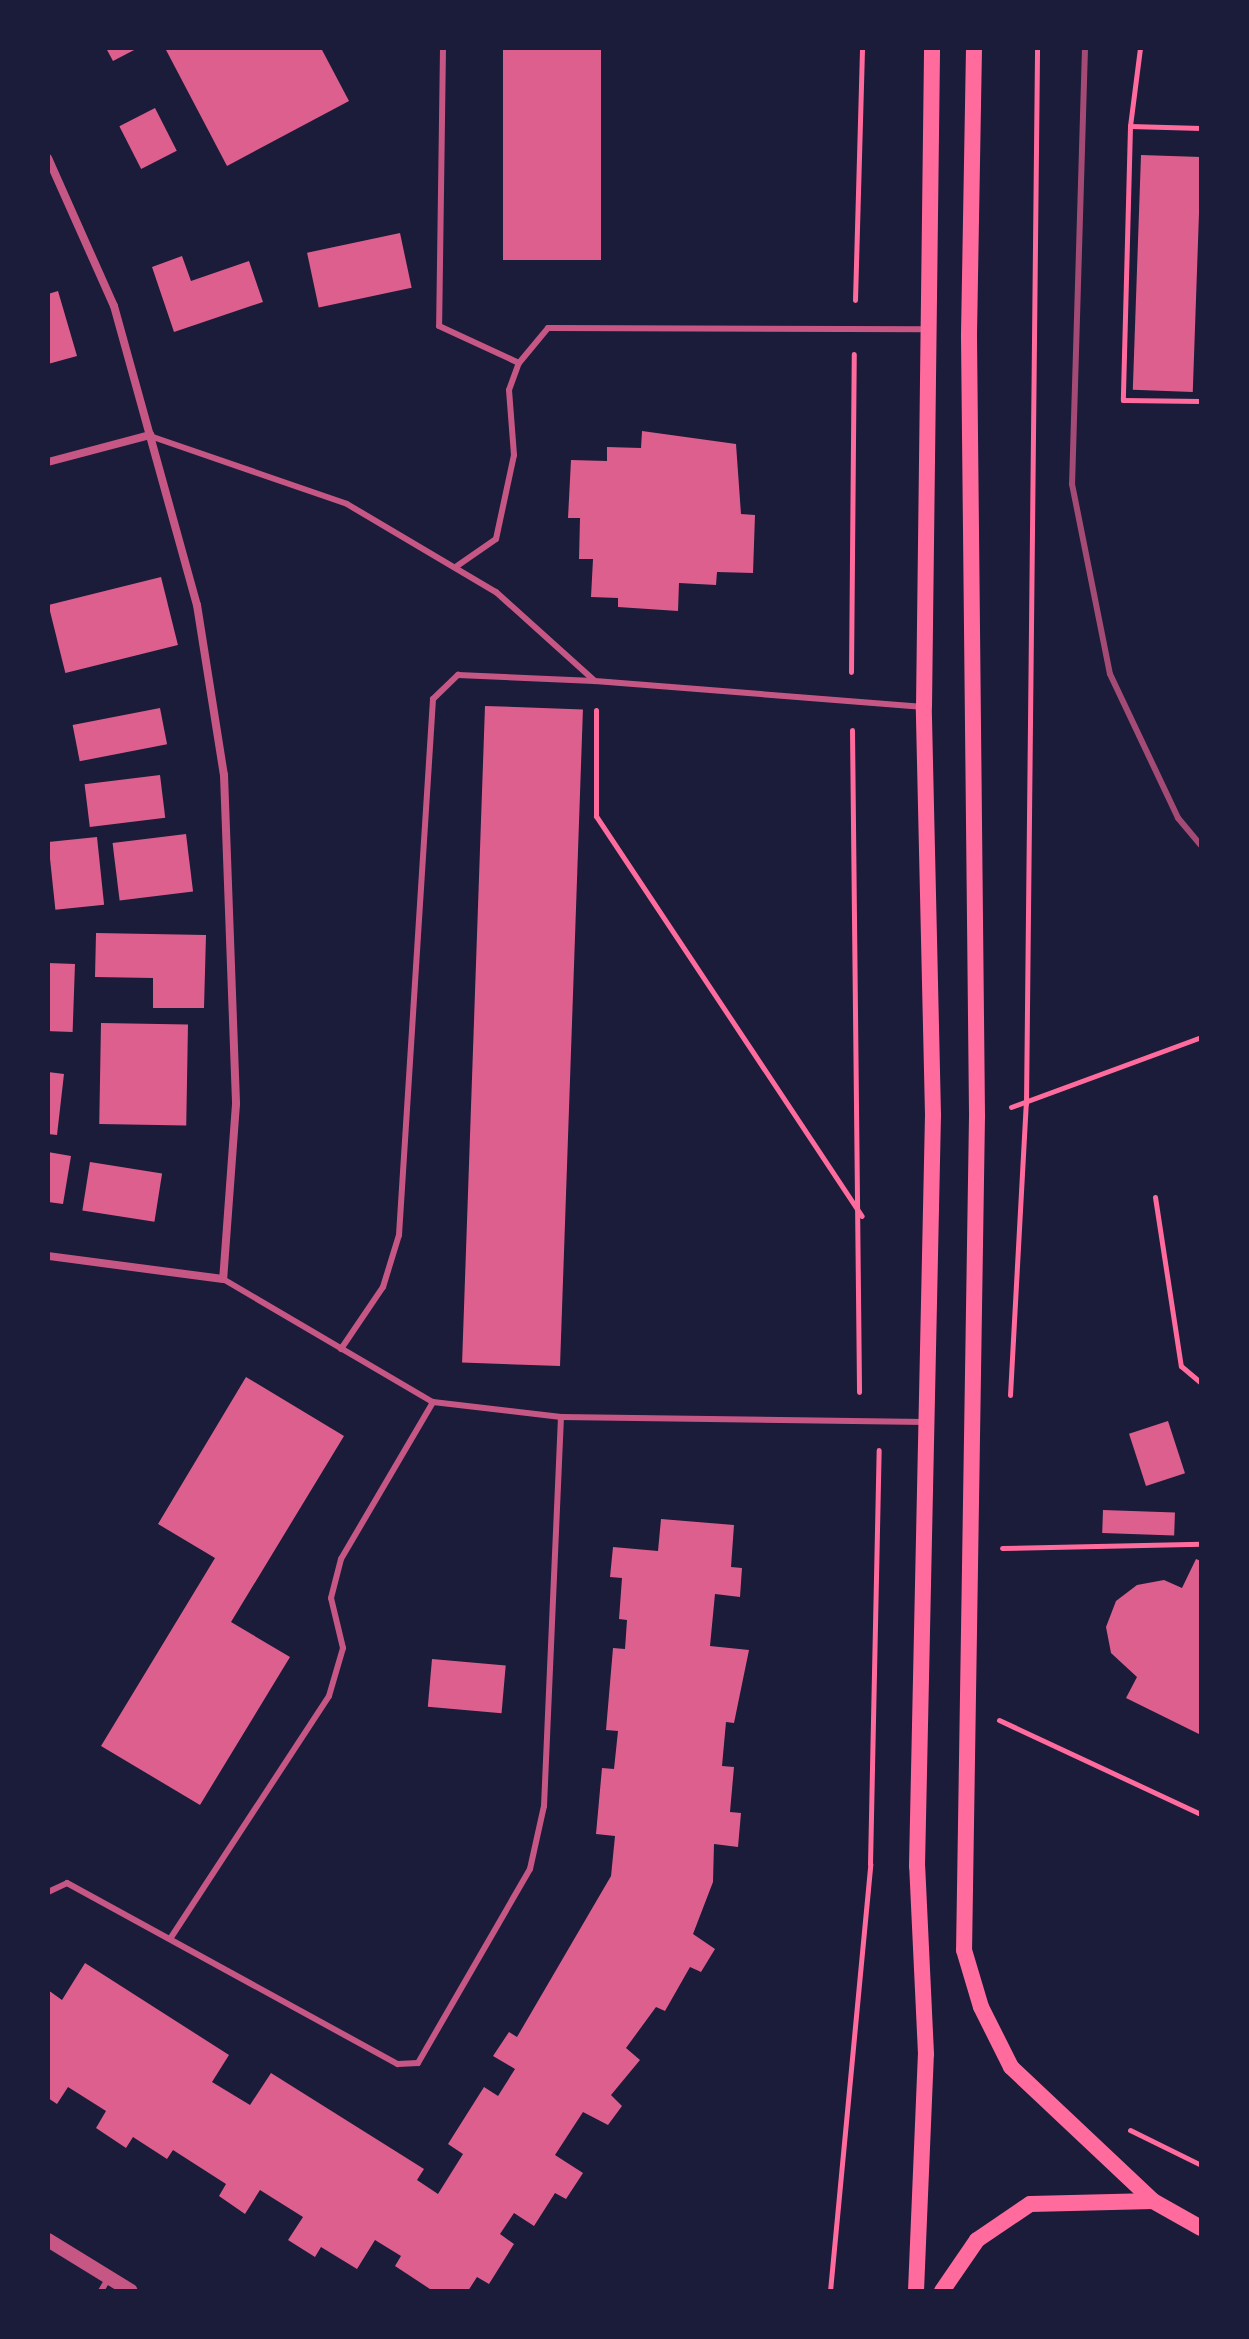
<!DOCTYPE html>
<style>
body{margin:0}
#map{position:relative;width:1249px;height:2339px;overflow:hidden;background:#1b1b3a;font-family:"IBM Plex Sans",sans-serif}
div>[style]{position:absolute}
.building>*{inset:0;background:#dd5f8e;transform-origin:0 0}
.path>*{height:5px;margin:-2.5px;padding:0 2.5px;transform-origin:2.5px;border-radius:2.5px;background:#ff6b9d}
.service>*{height:6px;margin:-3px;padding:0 3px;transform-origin:3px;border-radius:3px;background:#c65784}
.minor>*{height:8px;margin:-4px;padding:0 4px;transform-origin:4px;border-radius:4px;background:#c65784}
.tertiary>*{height:14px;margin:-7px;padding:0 7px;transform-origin:7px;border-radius:7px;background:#c65784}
.secondary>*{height:16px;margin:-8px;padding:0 8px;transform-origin:8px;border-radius:8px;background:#ff6b9d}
.rail>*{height:6px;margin:-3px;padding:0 3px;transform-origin:3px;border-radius:3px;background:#a44b75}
span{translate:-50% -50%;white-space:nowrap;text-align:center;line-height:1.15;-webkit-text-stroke:8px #1b1b3a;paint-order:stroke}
.frame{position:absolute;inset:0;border:50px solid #1b1b3a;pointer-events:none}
</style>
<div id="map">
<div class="building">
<i style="clip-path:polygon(106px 48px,138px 48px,113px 61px)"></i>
<i style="clip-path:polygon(165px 48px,321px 48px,349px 101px,227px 166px)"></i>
<i style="left:503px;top:48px;width:98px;height:212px"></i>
<i style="left:155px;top:108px;width:48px;height:40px;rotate:63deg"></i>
<i style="left:1141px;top:155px;width:60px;height:235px;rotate:2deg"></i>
<i style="left:400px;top:233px;width:56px;height:95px;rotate:78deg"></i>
<i style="clip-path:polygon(182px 256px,191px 281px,249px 261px,263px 302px,174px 332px,152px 267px)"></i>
<i style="clip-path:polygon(58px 291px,77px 356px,48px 364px,48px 294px)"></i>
<i style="clip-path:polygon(642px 431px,736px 444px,741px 514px,755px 515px,753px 573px,717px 572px,716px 585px,679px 583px,678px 611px,618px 607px,618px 598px,591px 597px,593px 559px,579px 559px,580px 518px,568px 518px,571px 460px,607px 461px,607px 447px,641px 448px)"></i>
<i style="left:161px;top:577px;width:70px;height:116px;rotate:76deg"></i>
<i style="left:485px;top:706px;width:98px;height:657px;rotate:2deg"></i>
<i style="left:160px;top:708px;width:37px;height:89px;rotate:79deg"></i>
<i style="left:160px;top:775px;width:43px;height:76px;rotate:83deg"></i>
<i style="left:186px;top:834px;width:58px;height:74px;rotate:83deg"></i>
<i style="left:97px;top:837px;width:68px;height:49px;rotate:84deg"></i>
<i style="clip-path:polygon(96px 933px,206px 935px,204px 1008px,153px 1008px,153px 978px,95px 977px)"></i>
<i style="left:48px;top:963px;width:27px;height:68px;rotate:2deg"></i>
<i style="left:101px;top:1023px;width:87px;height:101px;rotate:1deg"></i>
<i style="clip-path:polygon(48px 1072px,64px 1074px,57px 1135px,48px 1134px)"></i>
<i style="clip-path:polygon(48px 1152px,71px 1156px,63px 1204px,48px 1202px)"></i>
<i style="left:90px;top:1162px;width:73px;height:49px;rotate:9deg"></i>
<i style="clip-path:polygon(246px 1377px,344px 1436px,231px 1622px,290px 1657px,200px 1805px,101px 1746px,215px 1558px,158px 1524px)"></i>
<i style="left:1168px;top:1421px;width:55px;height:41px;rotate:72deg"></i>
<i style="left:1103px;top:1510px;width:72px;height:23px;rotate:2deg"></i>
<i style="clip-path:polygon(661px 1519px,734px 1525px,731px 1567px,742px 1568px,740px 1597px,715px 1594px,710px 1646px,749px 1650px,734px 1723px,726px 1722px,722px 1766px,734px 1767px,730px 1812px,741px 1813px,738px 1847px,714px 1844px,713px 1882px,693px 1934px,715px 1949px,701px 1972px,690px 1967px,665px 2011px,656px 2007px,626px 2048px,640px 2060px,611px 2095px,622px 2106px,608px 2125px,583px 2112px,555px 2155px,583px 2173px,566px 2199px,555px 2193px,534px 2226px,514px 2213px,500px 2234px,514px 2244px,489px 2284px,477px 2277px,468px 2291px,433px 2291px,395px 2266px,401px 2256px,375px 2240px,357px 2269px,321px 2247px,315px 2257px,288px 2240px,303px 2217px,260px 2190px,245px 2214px,219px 2196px,226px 2184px,173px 2150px,167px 2159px,133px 2137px,126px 2148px,96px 2128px,106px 2111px,68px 2087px,57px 2104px,48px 2098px,48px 1990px,62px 2000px,85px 1963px,229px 2055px,212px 2082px,250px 2105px,271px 2073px,424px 2169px,417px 2180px,438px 2194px,463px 2154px,448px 2144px,484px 2087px,498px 2096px,515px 2069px,493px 2056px,509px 2032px,517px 2037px,611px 1876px,615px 1836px,596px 1834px,602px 1768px,614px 1769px,618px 1731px,606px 1730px,613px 1648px,625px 1649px,627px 1620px,619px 1619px,622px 1578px,610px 1577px,613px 1547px,658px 1551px)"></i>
<i style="clip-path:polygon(1196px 1559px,1201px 1561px,1201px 1735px,1126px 1698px,1137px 1677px,1111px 1653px,1106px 1627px,1116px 1601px,1137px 1585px,1164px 1580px,1182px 1588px)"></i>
<i style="left:432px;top:1659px;width:74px;height:48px;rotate:5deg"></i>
</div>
<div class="path">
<i style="left:1130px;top:126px;width:79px;rotate:-82.7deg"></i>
<i style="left:1201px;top:128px;width:71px;rotate:-178.4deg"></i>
<i style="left:1130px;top:126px;width:274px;rotate:91.5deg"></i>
<i style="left:1123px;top:400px;width:78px;rotate:0.7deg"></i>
<i style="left:855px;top:300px;width:252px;rotate:-88.4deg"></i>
<i style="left:851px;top:672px;width:318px;rotate:-89.5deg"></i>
<i style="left:596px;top:710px;width:106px;rotate:90deg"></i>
<i style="left:596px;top:816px;width:480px;rotate:56.4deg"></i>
<i style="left:852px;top:730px;width:662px;rotate:89.39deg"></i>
<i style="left:1011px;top:1107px;width:202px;rotate:-20.2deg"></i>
<i style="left:1155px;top:1197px;width:171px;rotate:81.3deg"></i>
<i style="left:1181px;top:1366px;width:26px;rotate:40deg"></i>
<i style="left:1010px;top:1395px;width:291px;rotate:-86.9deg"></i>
<i style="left:1026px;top:1104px;width:1056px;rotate:-89.4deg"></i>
<i style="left:1002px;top:1548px;width:199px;rotate:-1.2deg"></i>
<i style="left:999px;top:1720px;width:223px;rotate:25deg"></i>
<i style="left:1130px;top:2130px;width:79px;rotate:26.2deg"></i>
<i style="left:830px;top:2291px;width:429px;rotate:-84.6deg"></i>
<i style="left:870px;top:1864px;width:414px;rotate:-88.8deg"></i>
</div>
<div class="service">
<i style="left:443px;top:48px;width:278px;rotate:90.8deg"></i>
<i style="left:439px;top:326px;width:88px;rotate:24.8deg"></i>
<i style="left:150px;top:436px;width:208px;rotate:19deg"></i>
<i style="left:347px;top:504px;width:173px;rotate:30.6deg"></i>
<i style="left:496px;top:592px;width:133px;rotate:42deg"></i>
<i style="left:595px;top:681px;width:330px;rotate:4.5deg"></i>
<i style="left:457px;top:566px;width:47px;rotate:-34.7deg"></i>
<i style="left:496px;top:539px;width:86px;rotate:-77.9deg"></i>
<i style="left:514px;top:455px;width:65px;rotate:-94.4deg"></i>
<i style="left:509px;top:390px;width:29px;rotate:-70deg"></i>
<i style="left:519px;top:363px;width:45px;rotate:-50.4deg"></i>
<i style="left:548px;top:328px;width:379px;rotate:0.2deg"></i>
<i style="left:223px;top:1279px;width:243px;rotate:30.4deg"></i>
<i style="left:433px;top:1402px;width:129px;rotate:6.7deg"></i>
<i style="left:561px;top:1417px;width:364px;rotate:0.8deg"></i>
<i style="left:341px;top:1349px;width:75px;rotate:-55.9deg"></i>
<i style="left:383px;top:1287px;width:54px;rotate:-72.9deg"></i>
<i style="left:399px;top:1235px;width:537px;rotate:-86.37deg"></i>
<i style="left:433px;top:699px;width:35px;rotate:-44deg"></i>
<i style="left:458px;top:675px;width:136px;rotate:2.5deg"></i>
<i style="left:48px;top:1892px;width:21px;rotate:-25deg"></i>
<i style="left:67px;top:1883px;width:377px;rotate:28.7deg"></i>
<i style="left:398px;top:2064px;width:20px;rotate:-3deg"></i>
<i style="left:418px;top:2063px;width:224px;rotate:-60deg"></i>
<i style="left:530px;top:1869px;width:65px;rotate:-77.5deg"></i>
<i style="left:544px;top:1806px;width:389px;rotate:-87.5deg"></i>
<i style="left:170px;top:1939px;width:290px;rotate:-56.8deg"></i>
<i style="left:329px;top:1696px;width:50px;rotate:-73.7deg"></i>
<i style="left:343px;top:1648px;width:51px;rotate:-103.5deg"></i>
<i style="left:331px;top:1598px;width:40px;rotate:-75.6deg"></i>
<i style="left:341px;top:1559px;width:182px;rotate:-59.6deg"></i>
<i style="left:101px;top:2291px;width:16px;rotate:-60deg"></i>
</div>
<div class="minor">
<i style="left:48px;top:158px;width:162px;rotate:66deg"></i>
<i style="left:114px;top:306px;width:310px;rotate:74.5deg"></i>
<i style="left:197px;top:605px;width:172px;rotate:81deg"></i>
<i style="left:224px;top:775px;width:329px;rotate:87.9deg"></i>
<i style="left:236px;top:1104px;width:175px;rotate:94.2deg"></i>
<i style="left:223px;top:1279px;width:177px;rotate:-172.5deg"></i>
<i style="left:48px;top:462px;width:106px;rotate:-14.8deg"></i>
</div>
<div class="tertiary">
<i style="left:48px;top:2240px;width:97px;rotate:31.6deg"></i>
</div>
<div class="secondary">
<i style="left:974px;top:48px;width:289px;rotate:91deg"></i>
<i style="left:969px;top:337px;width:779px;rotate:89.41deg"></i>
<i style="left:977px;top:1116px;width:834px;rotate:90.89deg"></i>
<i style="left:964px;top:1950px;width:59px;rotate:73.4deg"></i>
<i style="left:981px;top:2007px;width:67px;rotate:63.4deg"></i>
<i style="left:1011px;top:2067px;width:195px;rotate:43.3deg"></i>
<i style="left:916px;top:2291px;width:237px;rotate:-87.6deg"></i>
<i style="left:926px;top:2054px;width:188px;rotate:-92.7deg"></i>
<i style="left:917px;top:1866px;width:751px;rotate:-88.78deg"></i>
<i style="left:933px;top:1115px;width:408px;rotate:-91.3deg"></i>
<i style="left:924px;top:707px;width:659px;rotate:-89.3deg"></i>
<i style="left:942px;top:2291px;width:62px;rotate:-55.5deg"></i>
<i style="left:977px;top:2240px;width:64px;rotate:-34.2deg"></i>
<i style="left:1030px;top:2204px;width:123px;rotate:-1.4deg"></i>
<i style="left:1153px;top:2201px;width:55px;rotate:29.4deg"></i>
</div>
<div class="rail">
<i style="left:1085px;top:48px;width:436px;rotate:91.7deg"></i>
<i style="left:1072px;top:484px;width:194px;rotate:78.7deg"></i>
<i style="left:1110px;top:674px;width:159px;rotate:64.7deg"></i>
<i style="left:1178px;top:818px;width:35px;rotate:50deg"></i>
</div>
<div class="frame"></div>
</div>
